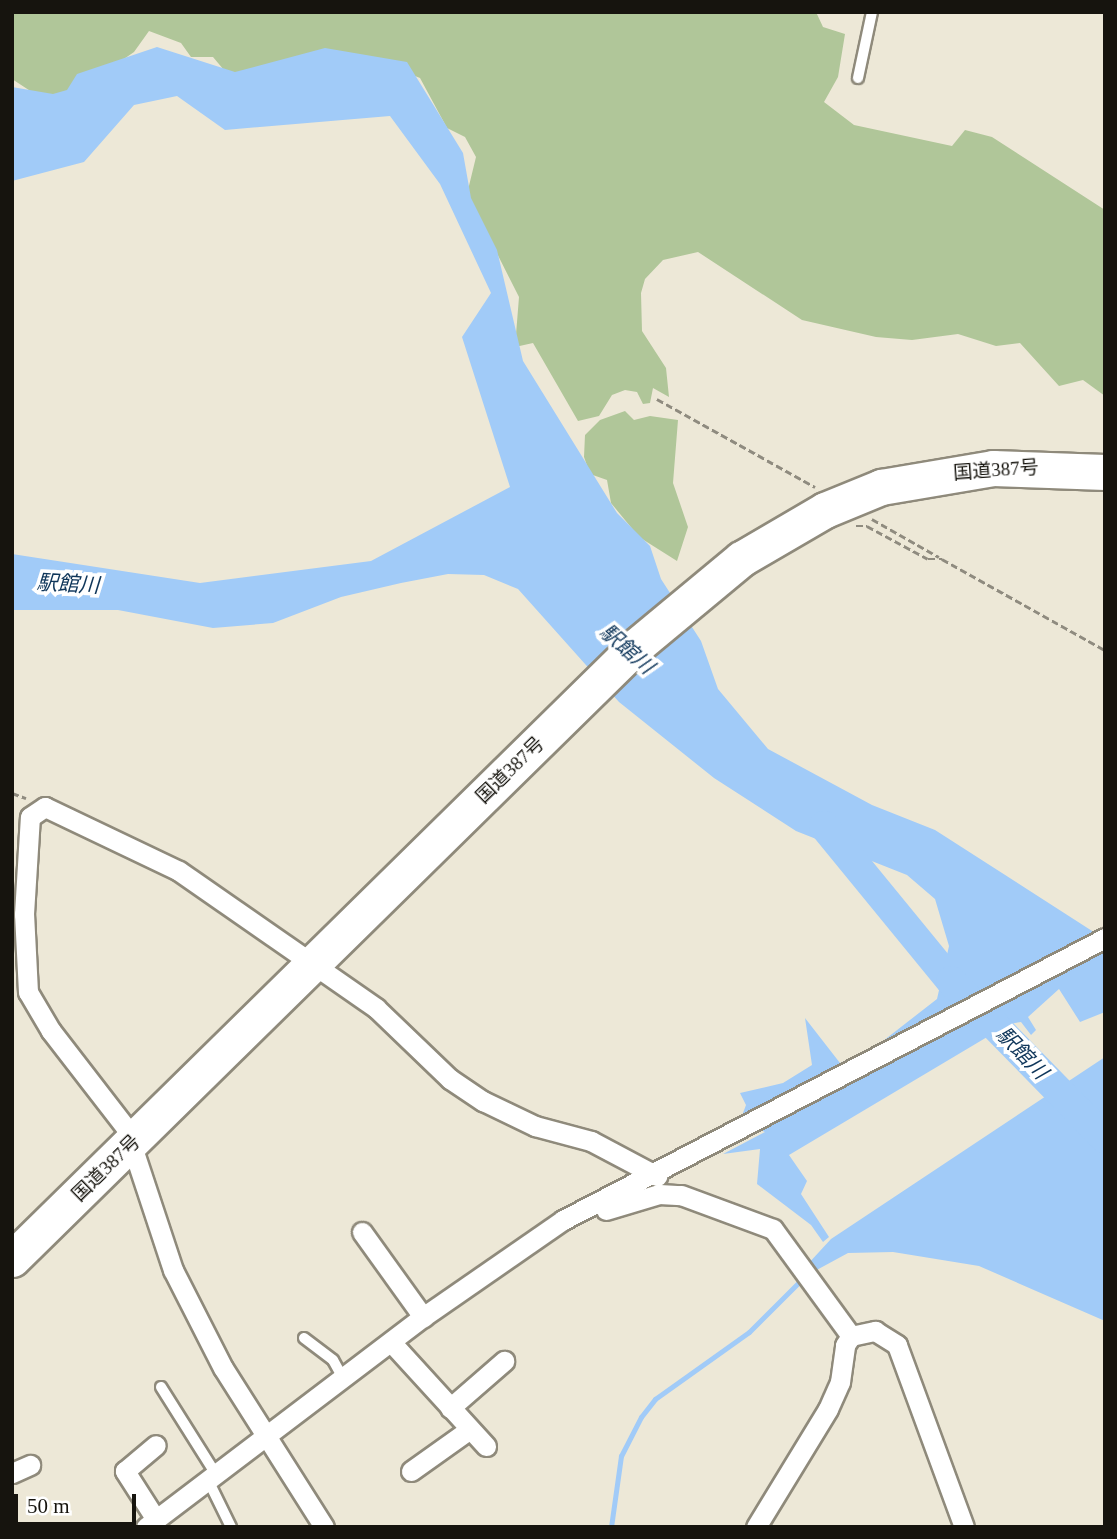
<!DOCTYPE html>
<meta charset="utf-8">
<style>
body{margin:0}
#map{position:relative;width:1117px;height:1539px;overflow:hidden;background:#ede8d7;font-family:"Times New Roman","Noto Sans JP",serif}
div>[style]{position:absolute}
.green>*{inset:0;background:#b0c699}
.water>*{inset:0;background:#a1cbf8}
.stream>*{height:5px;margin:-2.5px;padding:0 2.5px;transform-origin:2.5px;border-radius:2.5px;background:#a1cbf8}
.river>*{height:30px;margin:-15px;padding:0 15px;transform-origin:15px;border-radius:15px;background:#a1cbf8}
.path>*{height:2.5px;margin-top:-1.25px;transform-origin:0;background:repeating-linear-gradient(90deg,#8f8b7f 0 7px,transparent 0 10.5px)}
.roads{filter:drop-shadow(2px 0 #8f8a7b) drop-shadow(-2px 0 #8f8a7b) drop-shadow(0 2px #8f8a7b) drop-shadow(0 -2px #8f8a7b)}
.lane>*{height:10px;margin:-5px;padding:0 5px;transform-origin:5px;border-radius:5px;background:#fff}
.street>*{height:19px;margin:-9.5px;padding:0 9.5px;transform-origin:9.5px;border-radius:9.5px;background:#fff}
.highway>*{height:35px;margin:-17.5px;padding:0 17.5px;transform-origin:17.5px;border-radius:17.5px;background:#fff}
span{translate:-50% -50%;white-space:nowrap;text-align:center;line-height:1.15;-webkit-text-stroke:7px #fff;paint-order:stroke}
.street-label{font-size:19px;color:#16140e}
.water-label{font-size:21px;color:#0f365a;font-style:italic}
.frame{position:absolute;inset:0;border:14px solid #16140e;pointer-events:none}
.scale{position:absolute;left:14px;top:1494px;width:122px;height:32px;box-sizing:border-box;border:4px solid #16140e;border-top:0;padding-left:9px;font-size:21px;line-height:24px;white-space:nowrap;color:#16140e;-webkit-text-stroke:5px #fff;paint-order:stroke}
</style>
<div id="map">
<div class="green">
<i style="clip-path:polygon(12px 12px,816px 12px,823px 27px,845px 34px,838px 77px,824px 102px,854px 125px,952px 146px,965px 130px,992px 137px,1105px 210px,1105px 396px,1083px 380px,1059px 386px,1020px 343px,996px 346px,958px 334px,912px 340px,876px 337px,802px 320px,698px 252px,663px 260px,645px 279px,641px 293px,642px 331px,666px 368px,669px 397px,653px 388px,650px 403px,643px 404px,637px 392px,625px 390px,612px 395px,599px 416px,578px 421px,533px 343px,515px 347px,519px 297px,467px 194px,476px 157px,465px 137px,447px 128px,420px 78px,390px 66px,229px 76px,213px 57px,191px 57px,181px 43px,149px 31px,134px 52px,82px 88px,41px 98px,12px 79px)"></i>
<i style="clip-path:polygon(625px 411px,634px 420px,650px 416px,678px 420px,673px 483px,688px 527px,677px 561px,639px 537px,611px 503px,607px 480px,590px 474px,584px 457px,585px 435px,600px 420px)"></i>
</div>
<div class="water">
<i style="clip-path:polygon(157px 47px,235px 72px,325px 48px,407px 62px,463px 153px,471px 198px,497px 250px,523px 361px,617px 513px,650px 546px,661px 579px,701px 641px,718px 689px,768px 749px,872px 805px,935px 830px,1103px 938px,1105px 1012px,1080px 1022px,1059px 989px,1028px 1017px,1036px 1030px,1031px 1035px,1021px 1022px,1009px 1024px,789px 1155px,807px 1181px,801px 1194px,829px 1237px,823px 1242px,811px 1225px,757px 1184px,760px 1149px,723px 1154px,765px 1132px,740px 1121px,746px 1105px,740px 1093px,783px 1083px,812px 1065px,805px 1018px,840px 1063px,874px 1048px,937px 999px,949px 946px,935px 899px,907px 875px,796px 831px,714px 778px,619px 702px,518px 589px,484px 575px,448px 574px,401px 583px,341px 597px,273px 623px,213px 628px,118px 610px,12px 610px,12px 554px,200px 583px,371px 561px,510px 487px,462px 337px,491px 293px,440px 184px,390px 116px,225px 130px,177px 96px,134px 105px,84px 162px,12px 181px,12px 87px,53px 94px,67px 90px,77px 74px)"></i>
<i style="clip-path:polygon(1105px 1057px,1105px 1321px,979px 1266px,893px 1252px,848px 1253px,813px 1272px,807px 1265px,831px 1239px)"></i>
</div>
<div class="stream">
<i style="left:611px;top:1527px;width:72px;rotate:-82deg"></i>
<i style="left:621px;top:1456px;width:44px;rotate:-62.9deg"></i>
<i style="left:641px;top:1417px;width:23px;rotate:-52deg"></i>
<i style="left:655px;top:1399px;width:115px;rotate:-35.5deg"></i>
<i style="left:749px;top:1332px;width:75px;rotate:-45deg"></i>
</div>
<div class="river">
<i style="left:824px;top:826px;width:200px;rotate:50.7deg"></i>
<i style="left:951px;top:981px;width:220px;rotate:45.6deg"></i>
</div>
<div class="path">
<i style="left:657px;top:399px;width:181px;rotate:29.1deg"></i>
<i style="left:872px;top:519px;width:77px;rotate:29.6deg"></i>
<i style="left:856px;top:526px;width:11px"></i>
<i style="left:867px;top:526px;width:69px;rotate:28.4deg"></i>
<i style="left:928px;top:559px;width:14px"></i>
<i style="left:942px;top:559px;width:187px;rotate:29.2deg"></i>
<i style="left:12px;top:793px;width:15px;rotate:20deg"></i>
</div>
<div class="roads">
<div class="lane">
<i style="left:858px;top:78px;width:67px;rotate:-78deg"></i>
<i style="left:304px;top:1338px;width:36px;rotate:37deg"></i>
<i style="left:333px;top:1360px;width:21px;rotate:61deg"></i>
<i style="left:161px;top:1387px;width:99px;rotate:57.8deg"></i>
<i style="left:207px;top:1478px;width:55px;rotate:63.9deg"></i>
</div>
<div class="street">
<i style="left:606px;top:1210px;width:55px;rotate:-16.8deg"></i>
<i style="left:659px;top:1194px;width:22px;rotate:3deg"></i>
<i style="left:681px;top:1195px;width:98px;rotate:20.3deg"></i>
<i style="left:773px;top:1229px;width:132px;rotate:53.9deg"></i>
<i style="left:362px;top:1232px;width:105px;rotate:54.3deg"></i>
<i style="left:391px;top:1342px;width:141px;rotate:47.6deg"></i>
<i style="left:450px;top:1408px;width:72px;rotate:-41deg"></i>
<i style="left:411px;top:1471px;width:72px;rotate:-35.4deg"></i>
<i style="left:12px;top:1473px;width:20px;rotate:-24deg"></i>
<i style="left:155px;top:1518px;width:56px;rotate:-122.6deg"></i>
<i style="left:125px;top:1471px;width:40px;rotate:-40deg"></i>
<i style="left:146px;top:1527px;width:348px;rotate:-37.2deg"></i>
<i style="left:423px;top:1317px;width:170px;rotate:-34.7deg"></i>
<i style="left:563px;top:1220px;width:611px;rotate:-27.49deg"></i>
<i style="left:324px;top:1527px;width:188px;rotate:-122.4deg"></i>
<i style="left:223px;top:1368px;width:110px;rotate:-117deg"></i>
<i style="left:173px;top:1270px;width:150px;rotate:-108.3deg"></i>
<i style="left:126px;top:1128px;width:123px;rotate:-127.7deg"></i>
<i style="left:51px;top:1031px;width:45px;rotate:-120.5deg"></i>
<i style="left:28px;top:992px;width:78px;rotate:-92.9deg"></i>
<i style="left:24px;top:914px;width:97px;rotate:-86.5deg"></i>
<i style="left:30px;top:817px;width:18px;rotate:-34deg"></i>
<i style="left:45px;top:807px;width:148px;rotate:25.5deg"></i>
<i style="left:179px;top:871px;width:240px;rotate:34.8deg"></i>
<i style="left:376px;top:1008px;width:103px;rotate:43.8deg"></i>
<i style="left:450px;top:1079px;width:40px;rotate:34deg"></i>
<i style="left:483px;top:1101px;width:58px;rotate:25.7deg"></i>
<i style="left:535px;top:1126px;width:58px;rotate:15deg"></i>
<i style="left:591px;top:1141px;width:75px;rotate:27.9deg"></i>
<i style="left:756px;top:1527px;width:138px;rotate:-58.6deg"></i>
<i style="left:828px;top:1409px;width:30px;rotate:-66deg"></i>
<i style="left:840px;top:1382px;width:37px;rotate:-82deg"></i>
<i style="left:845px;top:1345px;width:11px;rotate:-56deg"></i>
<i style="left:851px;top:1336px;width:25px;rotate:-12deg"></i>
<i style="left:875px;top:1331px;width:26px;rotate:32deg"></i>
<i style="left:897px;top:1345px;width:194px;rotate:69.8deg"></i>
</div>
<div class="highway">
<i style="left:12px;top:1259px;width:873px;rotate:-44.49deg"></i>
<i style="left:635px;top:647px;width:138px;rotate:-39.7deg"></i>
<i style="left:741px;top:559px;width:97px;rotate:-30.3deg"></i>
<i style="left:825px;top:510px;width:61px;rotate:-22.3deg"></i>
<i style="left:881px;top:487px;width:114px;rotate:-9.6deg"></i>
<i style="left:993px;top:468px;width:112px;rotate:2deg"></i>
</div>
</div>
<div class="street-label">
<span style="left:996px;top:470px;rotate:-4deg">国道387号</span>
<span style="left:510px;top:770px;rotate:-44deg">国道387号</span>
<span style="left:106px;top:1168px;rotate:-44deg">国道387号</span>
</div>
<div class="water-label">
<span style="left:68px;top:584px;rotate:3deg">駅館川</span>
<span style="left:627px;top:649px;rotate:41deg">駅館川</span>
<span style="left:1022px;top:1053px;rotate:46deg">駅館川</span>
</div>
<div class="frame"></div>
<div class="scale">50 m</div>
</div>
